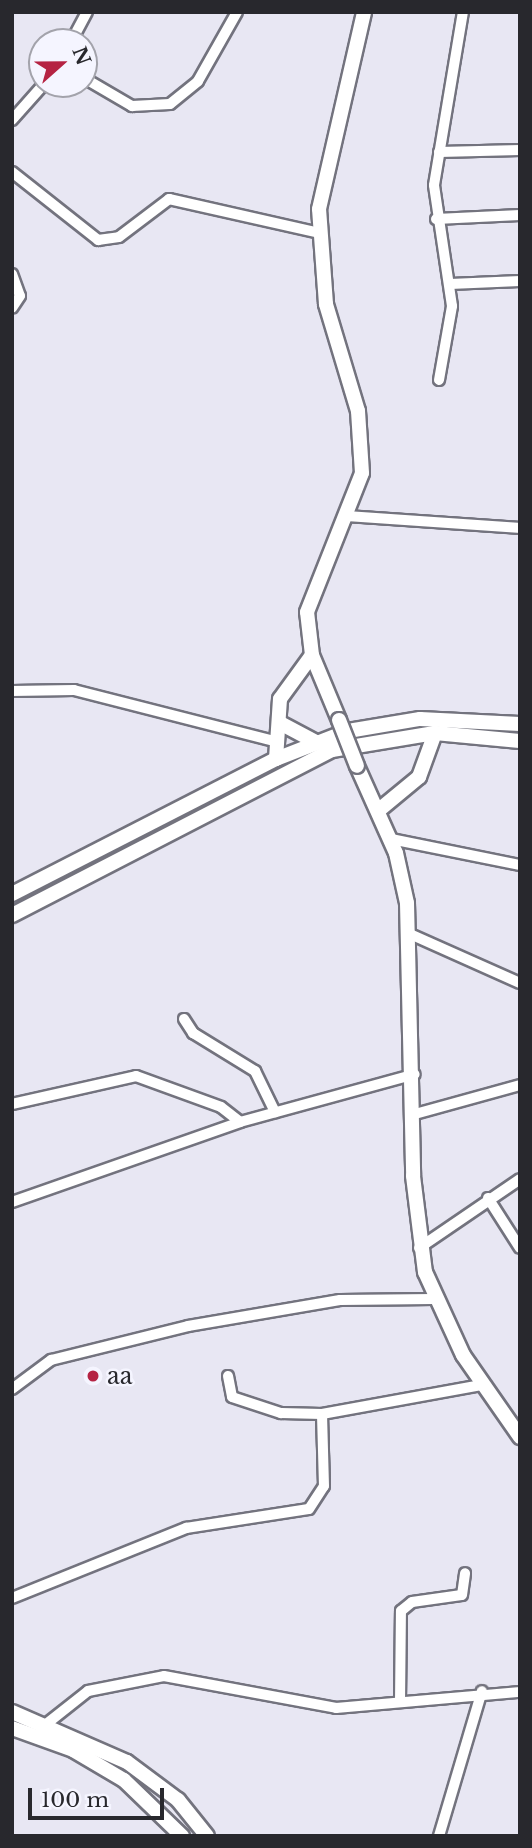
<!DOCTYPE html>
<style>
body{margin:0}
#map{position:relative;width:532px;height:1848px;overflow:hidden;background:#e8e7f3;font-family:"Libre Baskerville",serif}
div>[style]{position:absolute}
.roads{filter:drop-shadow(2px 0 #73737e) drop-shadow(-2px 0 #73737e) drop-shadow(0 2px #73737e) drop-shadow(0 -2px #73737e)}
.street>*{height:10px;margin:-5px;padding:0 5px;transform-origin:5px;border-radius:5px;background:#fff}
.secondary>*{height:14px;margin:-7px;padding:0 7px;transform-origin:7px;border-radius:7px;background:#fff}
.bridges{filter:drop-shadow(2px 0 #73737e) drop-shadow(-2px 0 #73737e) drop-shadow(0 2px #73737e) drop-shadow(0 -2px #73737e)}
.secondary-bridge>*{height:14px;margin:-7px;padding:0 7px;transform-origin:7px;border-radius:7px;background:#fff}
.dots>*{width:19px;height:19px;translate:-50% -50%;box-sizing:border-box;border:4px solid #f5f5ff;border-radius:50%}
span{translate:-50% -50%;white-space:nowrap;text-align:center;line-height:1.15;-webkit-text-stroke:5px #f5f5ff;paint-order:stroke}
.poi-label{font-size:23px;color:#28282d}
.left{translate:0 -50%;text-align:left}
.frame{position:absolute;inset:0;border:14px solid #28282d;pointer-events:none}
.north{position:absolute;left:28px;top:28px;width:70px;height:70px;box-sizing:border-box;background:#f5f5ff;border:2px solid #a3a3ab;border-radius:50%;rotate:69deg;font-size:19px;font-weight:700;line-height:28px;text-align:center;color:#28282d}
.north::after{content:'';display:block;margin:auto;width:24px;height:32px;background:#b52343;clip-path:polygon(50% 0,100% 100%,50% 72%,0 100%)}
.scale{position:absolute;left:28px;top:1788px;width:136px;height:32px;box-sizing:border-box;border:4px solid #28282d;border-top:0;padding-left:9px;font-size:21px;line-height:24px;white-space:nowrap;color:#28282d;-webkit-text-stroke:5px #f5f5ff;paint-order:stroke}
</style>
<div id="map">
<div class="roads">
<div class="street">
<i style="left:71px;top:42px;width:34px;rotate:-62deg"></i>
<i style="left:84px;top:78px;width:56px;rotate:30.3deg"></i>
<i style="left:132px;top:106px;width:38px;rotate:-3deg"></i>
<i style="left:170px;top:104px;width:36px;rotate:-39deg"></i>
<i style="left:198px;top:81px;width:79px;rotate:-60.5deg"></i>
<i style="left:12px;top:120px;width:48px;rotate:-48.4deg"></i>
<i style="left:439px;top:152px;width:81px;rotate:-1.4deg"></i>
<i style="left:12px;top:172px;width:110px;rotate:38.3deg"></i>
<i style="left:98px;top:240px;width:21px;rotate:-8deg"></i>
<i style="left:119px;top:237px;width:63px;rotate:-37.2deg"></i>
<i style="left:169px;top:199px;width:155px;rotate:12.7deg"></i>
<i style="left:436px;top:219px;width:84px;rotate:-2.7deg"></i>
<i style="left:12px;top:274px;width:23px;rotate:70deg"></i>
<i style="left:20px;top:296px;width:14px;rotate:124deg"></i>
<i style="left:450px;top:284px;width:70px;rotate:-2.5deg"></i>
<i style="left:439px;top:380px;width:75px;rotate:-80deg"></i>
<i style="left:452px;top:306px;width:122px;rotate:-98.5deg"></i>
<i style="left:434px;top:185px;width:175px;rotate:-80.5deg"></i>
<i style="left:348px;top:516px;width:172px;rotate:4deg"></i>
<i style="left:12px;top:691px;width:62px;rotate:-0.9deg"></i>
<i style="left:74px;top:690px;width:211px;rotate:14.3deg"></i>
<i style="left:391px;top:839px;width:132px;rotate:11.4deg"></i>
<i style="left:410px;top:934px;width:120px;rotate:24deg"></i>
<i style="left:184px;top:1019px;width:17px;rotate:57deg"></i>
<i style="left:193px;top:1033px;width:73px;rotate:31.5deg"></i>
<i style="left:255px;top:1071px;width:46px;rotate:64deg"></i>
<i style="left:12px;top:1104px;width:127px;rotate:-12.7deg"></i>
<i style="left:136px;top:1076px;width:90px;rotate:20deg"></i>
<i style="left:221px;top:1107px;width:24px;rotate:38deg"></i>
<i style="left:415px;top:1114px;width:109px;rotate:-15.4deg"></i>
<i style="left:488px;top:1198px;width:59px;rotate:57.4deg"></i>
<i style="left:12px;top:1202px;width:242px;rotate:-19.3deg"></i>
<i style="left:240px;top:1122px;width:181px;rotate:-15.3deg"></i>
<i style="left:419px;top:1248px;width:122px;rotate:-34.3deg"></i>
<i style="left:228px;top:1376px;width:21px;rotate:79deg"></i>
<i style="left:232px;top:1397px;width:52px;rotate:18.1deg"></i>
<i style="left:281px;top:1413px;width:41px;rotate:1.4deg"></i>
<i style="left:322px;top:1414px;width:162px;rotate:-10.3deg"></i>
<i style="left:12px;top:1389px;width:49px;rotate:-36.6deg"></i>
<i style="left:51px;top:1360px;width:141px;rotate:-13.9deg"></i>
<i style="left:188px;top:1326px;width:154px;rotate:-9.7deg"></i>
<i style="left:340px;top:1300px;width:93px;rotate:-0.6deg"></i>
<i style="left:12px;top:1598px;width:188px;rotate:-21.9deg"></i>
<i style="left:186px;top:1528px;width:124px;rotate:-8.8deg"></i>
<i style="left:309px;top:1509px;width:27px;rotate:-57deg"></i>
<i style="left:324px;top:1486px;width:72px;rotate:-91.6deg"></i>
<i style="left:400px;top:1702px;width:91px;rotate:-89.4deg"></i>
<i style="left:401px;top:1611px;width:14px;rotate:-39deg"></i>
<i style="left:412px;top:1602px;width:50px;rotate:-8deg"></i>
<i style="left:462px;top:1595px;width:22px;rotate:-82deg"></i>
<i style="left:45px;top:1725px;width:55px;rotate:-38.3deg"></i>
<i style="left:88px;top:1691px;width:77px;rotate:-11.2deg"></i>
<i style="left:164px;top:1676px;width:175px;rotate:10.5deg"></i>
<i style="left:336px;top:1708px;width:185px;rotate:-5deg"></i>
<i style="left:439px;top:1836px;width:151px;rotate:-73.5deg"></i>
</div>
<div class="secondary">
<i style="left:339px;top:720px;width:70px;rotate:-112.6deg"></i>
<i style="left:312px;top:655px;width:43px;rotate:-96.6deg"></i>
<i style="left:307px;top:612px;width:149px;rotate:-68.4deg"></i>
<i style="left:362px;top:473px;width:62px;rotate:-93.7deg"></i>
<i style="left:358px;top:411px;width:112px;rotate:-106.7deg"></i>
<i style="left:326px;top:304px;width:95px;rotate:-94.2deg"></i>
<i style="left:319px;top:209px;width:202px;rotate:-77.1deg"></i>
<i style="left:280px;top:723px;width:40px;rotate:28deg"></i>
<i style="left:276px;top:759px;width:60px;rotate:-86.2deg"></i>
<i style="left:280px;top:699px;width:54px;rotate:-54deg"></i>
<i style="left:357px;top:766px;width:95px;rotate:65.9deg"></i>
<i style="left:396px;top:853px;width:51px;rotate:77.6deg"></i>
<i style="left:407px;top:903px;width:273px;rotate:88.7deg"></i>
<i style="left:413px;top:1176px;width:97px;rotate:82.9deg"></i>
<i style="left:425px;top:1272px;width:91px;rotate:65.4deg"></i>
<i style="left:463px;top:1355px;width:100px;rotate:55.2deg"></i>
<i style="left:379px;top:810px;width:52px;rotate:-39.5deg"></i>
<i style="left:419px;top:777px;width:47px;rotate:-70deg"></i>
<i style="left:12px;top:894px;width:297px;rotate:-27.1deg"></i>
<i style="left:276px;top:759px;width:77px;rotate:-21.3deg"></i>
<i style="left:348px;top:731px;width:73px;rotate:-9.5deg"></i>
<i style="left:420px;top:719px;width:100px;rotate:2.9deg"></i>
<i style="left:12px;top:915px;width:360px;rotate:-27.3deg"></i>
<i style="left:332px;top:750px;width:104px;rotate:-9.4deg"></i>
<i style="left:435px;top:733px;width:85px;rotate:5.4deg"></i>
<i style="left:12px;top:1712px;width:125px;rotate:23.5deg"></i>
<i style="left:127px;top:1762px;width:64px;rotate:36.7deg"></i>
<i style="left:178px;top:1800px;width:46px;rotate:51.1deg"></i>
<i style="left:12px;top:1728px;width:65px;rotate:19.8deg"></i>
<i style="left:73px;top:1750px;width:59px;rotate:30.5deg"></i>
<i style="left:124px;top:1780px;width:81px;rotate:44deg"></i>
</div>
</div>
<div class="bridges">
<div class="secondary-bridge">
<i style="left:339px;top:720px;width:49px;rotate:68.6deg"></i>
</div>
</div>
<div class="dots">
<i style="left:93px;top:1376px;background:#b52343"></i>
</div>
<div class="poi-label">
<span class="left" style="left:107px;top:1376px">aa</span>
</div>
<div class="frame"></div>
<div class="north">N</div>
<div class="scale">100 m</div>
</div>
